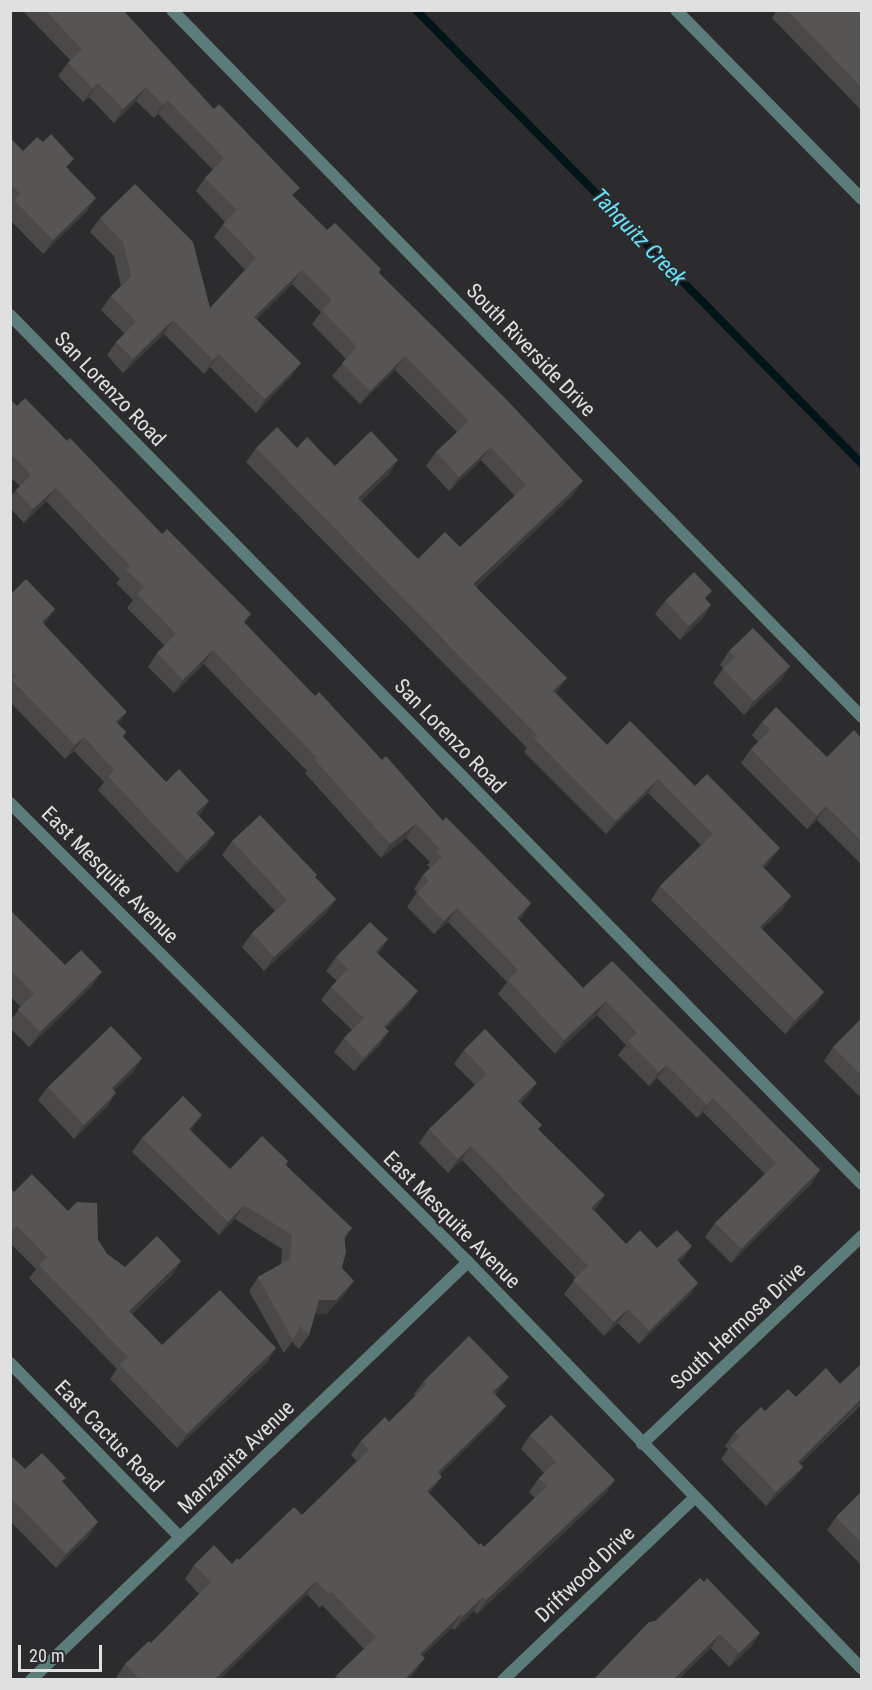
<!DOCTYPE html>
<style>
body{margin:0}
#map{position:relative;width:872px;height:1690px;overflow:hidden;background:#2c2c2e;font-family:"Roboto Condensed",sans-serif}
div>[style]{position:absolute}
.stream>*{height:8px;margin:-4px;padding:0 4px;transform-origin:4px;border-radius:4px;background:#001419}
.minor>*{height:12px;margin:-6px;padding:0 6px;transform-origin:6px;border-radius:6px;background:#5b7c79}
.tertiary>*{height:12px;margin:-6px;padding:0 6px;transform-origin:6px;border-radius:6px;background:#5b7c79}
.wall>*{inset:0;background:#4b4947}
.shaded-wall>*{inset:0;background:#3d3c3a}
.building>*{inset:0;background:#575553}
span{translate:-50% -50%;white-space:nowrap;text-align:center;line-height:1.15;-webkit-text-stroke:4.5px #2c2c2e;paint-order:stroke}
.street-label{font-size:21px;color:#e0e0e1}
.water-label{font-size:22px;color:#67e4fb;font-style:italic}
.frame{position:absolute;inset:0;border:12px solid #e0e0e1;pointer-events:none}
.scale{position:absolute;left:18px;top:1645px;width:84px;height:27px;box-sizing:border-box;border:3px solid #e0e0e1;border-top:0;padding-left:8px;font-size:18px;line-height:21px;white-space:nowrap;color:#e0e0e1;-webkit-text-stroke:4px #2c2c2e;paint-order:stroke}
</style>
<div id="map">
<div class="stream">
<i style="left:416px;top:10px;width:636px;rotate:45.51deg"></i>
</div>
<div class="minor">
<i style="left:172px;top:10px;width:988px;rotate:45.7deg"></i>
<i style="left:676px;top:10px;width:265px;rotate:45.5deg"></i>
<i style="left:10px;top:315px;width:1217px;rotate:45.57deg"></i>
<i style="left:10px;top:1363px;width:243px;rotate:45.7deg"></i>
<i style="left:642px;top:1444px;width:303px;rotate:-43.4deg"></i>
<i style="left:31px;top:1680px;width:605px;rotate:-43.73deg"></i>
<i style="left:503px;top:1680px;width:265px;rotate:-43.6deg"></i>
</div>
<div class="tertiary">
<i style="left:10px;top:803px;width:648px;rotate:45.06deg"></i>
<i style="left:468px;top:1262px;width:566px;rotate:45.93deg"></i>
</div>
<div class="wall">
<i style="clip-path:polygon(22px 10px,118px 10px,294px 197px,327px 230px,381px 269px,379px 273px,573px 495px,476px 587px,557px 692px,556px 693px,607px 745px,630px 721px,770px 862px,764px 868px,791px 896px,782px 910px,762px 929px,824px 992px,815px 1005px,785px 1034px,651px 900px,660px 886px,701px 845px,648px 793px,606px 834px,524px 752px,527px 748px,246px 462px,256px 448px,297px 448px,335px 466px,389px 474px,361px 501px,418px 559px,460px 547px,515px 496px,481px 460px,449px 491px,426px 466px,436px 452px,457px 432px,395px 370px,360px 404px,332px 376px,346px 359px,312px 324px,321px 312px,292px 284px,256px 319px,301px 363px,291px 376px,256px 413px,210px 367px,204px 374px,164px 334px,123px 373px,107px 355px,116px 342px,125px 334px,101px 310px,111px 296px,121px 286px,114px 256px,90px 232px,100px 218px,210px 308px,245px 270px,214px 237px,225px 222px,196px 191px,205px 178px,213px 170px,158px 114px,154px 118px,136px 101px,114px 123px,89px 97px,83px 102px,58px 76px,70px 60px)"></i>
<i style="clip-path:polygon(777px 10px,858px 10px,861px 15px,861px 110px,772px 18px)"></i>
<i style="clip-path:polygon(10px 138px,23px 151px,68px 168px,87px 211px,43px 254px,10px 220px)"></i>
<i style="clip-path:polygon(10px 399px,17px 406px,67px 441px,162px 534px,251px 614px,244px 623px,315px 696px,443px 821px,531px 903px,519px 920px,583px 988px,612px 961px,820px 1170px,811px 1184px,731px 1263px,705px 1237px,715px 1223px,765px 1174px,703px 1112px,697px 1118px,657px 1078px,649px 1086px,618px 1055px,626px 1045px,597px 1015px,555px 1054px,498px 994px,507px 982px,448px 922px,434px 934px,407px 907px,417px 892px,414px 889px,423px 875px,430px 868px,427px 865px,430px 862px,406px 838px,381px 858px,305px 773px,307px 771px,204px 664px,174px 693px,148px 667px,157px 653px,165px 646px,127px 608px,133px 600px,116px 583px,120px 579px,46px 501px,24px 523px,10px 508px,10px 497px,20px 486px,10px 477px)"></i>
<i style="clip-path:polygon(10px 595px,55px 609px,44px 624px,118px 724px,126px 732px,123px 737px,215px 833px,206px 846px,177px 873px,98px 790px,104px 782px,74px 751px,65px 759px,10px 702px)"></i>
<i style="clip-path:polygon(706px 600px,711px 605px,702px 619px,680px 640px,655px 614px,665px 601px)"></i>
<i style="clip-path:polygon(729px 651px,790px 666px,781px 680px,744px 715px,713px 683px,723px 668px,720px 665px)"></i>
<i style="clip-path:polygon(762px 722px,827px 757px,861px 738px,861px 864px,817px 820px,807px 829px,741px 763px,751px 749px,758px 742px,752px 735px)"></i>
<i style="clip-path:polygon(232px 841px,316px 878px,336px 899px,326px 913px,264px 971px,242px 947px,252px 933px,275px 911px,222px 855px)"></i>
<i style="clip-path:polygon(10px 910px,65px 965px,91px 987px,29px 1047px,10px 1028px,10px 1021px,21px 1007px,10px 996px)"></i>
<i style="clip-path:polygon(378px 954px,408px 1005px,386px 1028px,380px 1045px,354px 1071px,334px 1052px,344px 1038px,352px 1030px,321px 1000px,331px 987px,337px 981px,326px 971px,336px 957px)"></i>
<i style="clip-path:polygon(861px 1019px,861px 1094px,859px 1096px,824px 1061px,833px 1047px)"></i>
<i style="clip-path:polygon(464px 1050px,527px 1097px,520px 1103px,539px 1130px,596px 1209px,594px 1210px,626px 1244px,657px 1248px,692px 1246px,679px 1263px,698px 1283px,689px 1296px,639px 1344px,618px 1323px,604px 1336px,564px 1294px,576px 1278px,462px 1160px,448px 1173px,419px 1143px,429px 1129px,475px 1085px,454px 1064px)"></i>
<i style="clip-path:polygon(142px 1058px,133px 1072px,114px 1090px,107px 1107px,74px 1139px,38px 1100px,48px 1087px)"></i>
<i style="clip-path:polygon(193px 1128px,190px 1131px,230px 1169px,288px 1161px,286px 1165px,352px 1228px,345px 1238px,342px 1268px,344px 1295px,326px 1314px,315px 1314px,309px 1335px,299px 1349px,292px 1342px,284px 1353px,249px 1291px,258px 1277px,281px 1264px,282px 1249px,235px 1219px,219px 1235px,132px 1152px,142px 1138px)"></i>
<i style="clip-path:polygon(10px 1188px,14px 1192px,68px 1211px,98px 1240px,107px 1254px,125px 1267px,181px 1261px,172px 1275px,132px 1314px,162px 1345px,276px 1348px,267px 1362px,177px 1448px,110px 1379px,117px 1369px,29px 1278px,36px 1269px,10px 1243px)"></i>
<i style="clip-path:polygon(861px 1364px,861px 1405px,800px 1464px,803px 1467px,793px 1480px,766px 1506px,721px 1459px,728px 1449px,725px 1446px,735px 1432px,765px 1411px,796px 1397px,840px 1384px)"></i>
<i style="clip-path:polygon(424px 1381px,499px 1390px,495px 1395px,506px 1406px,496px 1419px,440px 1474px,432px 1490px,429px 1493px,479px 1545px,484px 1547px,535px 1498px,529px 1492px,539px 1478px,544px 1473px,521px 1449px,530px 1435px,615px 1480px,605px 1494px,477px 1614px,474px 1611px,454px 1630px,452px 1628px,422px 1656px,415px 1672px,408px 1680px,333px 1680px,337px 1675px,364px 1649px,322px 1605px,320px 1608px,307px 1594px,219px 1680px,117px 1680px,116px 1678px,125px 1664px,151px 1643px,199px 1594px,185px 1579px,194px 1565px,232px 1564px,239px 1560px,302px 1515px,357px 1461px,351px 1455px,361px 1441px,389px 1422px,416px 1396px,414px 1394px)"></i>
<i style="clip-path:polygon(10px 1455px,25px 1469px,63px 1482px,89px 1536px,56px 1568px,10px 1521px)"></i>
<i style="clip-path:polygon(861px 1492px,861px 1565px,827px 1530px,836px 1517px)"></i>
<i style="clip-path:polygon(700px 1578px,751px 1647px,729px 1667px,711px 1648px,678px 1680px,593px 1680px)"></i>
</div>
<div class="shaded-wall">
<i style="clip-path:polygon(98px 83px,89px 97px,83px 102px,93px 89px)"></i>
<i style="clip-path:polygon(146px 87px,136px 101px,114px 123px,123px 109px)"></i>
<i style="clip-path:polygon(168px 100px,158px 114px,154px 118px,163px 105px)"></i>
<i style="clip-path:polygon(96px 198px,87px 211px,43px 254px,53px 240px)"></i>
<i style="clip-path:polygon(302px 270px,292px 284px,245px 331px,254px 317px)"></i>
<i style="clip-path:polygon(173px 320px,164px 334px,123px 373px,133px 359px)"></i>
<i style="clip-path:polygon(219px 354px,210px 367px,204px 374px,213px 360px)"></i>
<i style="clip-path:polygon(405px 356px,395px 370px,360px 404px,370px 391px)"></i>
<i style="clip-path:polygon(301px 363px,291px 376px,256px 413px,265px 399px)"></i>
<i style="clip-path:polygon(491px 447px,481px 460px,449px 491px,459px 477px)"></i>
<i style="clip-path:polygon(398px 460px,389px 474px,349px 512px,358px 498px)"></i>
<i style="clip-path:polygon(583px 481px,573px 495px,464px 598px,473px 584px)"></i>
<i style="clip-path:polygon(56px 488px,46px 501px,24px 523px,33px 509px)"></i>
<i style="clip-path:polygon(711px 605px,702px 619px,680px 640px,689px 626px)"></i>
<i style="clip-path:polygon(55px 609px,46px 622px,32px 636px,42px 622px)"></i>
<i style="clip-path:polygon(213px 650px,204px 664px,174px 693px,183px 680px)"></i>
<i style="clip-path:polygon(790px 666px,781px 680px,744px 715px,754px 701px)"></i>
<i style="clip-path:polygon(567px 678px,557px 692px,544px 705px,553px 691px)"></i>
<i style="clip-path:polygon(127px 712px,117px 725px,116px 722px)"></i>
<i style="clip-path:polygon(84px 737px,74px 751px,65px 759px,75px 745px)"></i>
<i style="clip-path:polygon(658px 779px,648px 793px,606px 834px,616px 821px)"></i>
<i style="clip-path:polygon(209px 801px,200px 815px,187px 826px,196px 813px)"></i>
<i style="clip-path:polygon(826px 806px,817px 820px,807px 829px,817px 816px)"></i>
<i style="clip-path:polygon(416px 824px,406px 838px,381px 858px,390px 844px)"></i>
<i style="clip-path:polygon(215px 833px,206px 846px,177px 873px,187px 860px)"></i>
<i style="clip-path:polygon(780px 848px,770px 862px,752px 879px,762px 866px)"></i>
<i style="clip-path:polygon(791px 896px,782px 910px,751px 940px,760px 927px)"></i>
<i style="clip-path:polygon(336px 899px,326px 913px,264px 971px,274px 957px)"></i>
<i style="clip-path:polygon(531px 903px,522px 917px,507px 931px,517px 918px)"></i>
<i style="clip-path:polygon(457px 908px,448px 922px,434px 934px,444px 921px)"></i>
<i style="clip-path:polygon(388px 939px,379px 953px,367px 965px,376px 952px)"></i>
<i style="clip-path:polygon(102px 972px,91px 987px,29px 1047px,40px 1032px)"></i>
<i style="clip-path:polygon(418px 991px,408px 1005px,375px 1040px,384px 1027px)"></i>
<i style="clip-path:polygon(824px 992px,815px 1005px,785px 1034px,795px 1020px)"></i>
<i style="clip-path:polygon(606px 1001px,597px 1015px,555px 1054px,564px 1040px)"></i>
<i style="clip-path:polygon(389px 1031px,380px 1045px,354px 1071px,364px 1058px)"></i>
<i style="clip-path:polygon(142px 1058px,133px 1072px,102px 1102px,112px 1088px)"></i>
<i style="clip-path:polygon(667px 1065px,657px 1078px,649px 1086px,659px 1072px)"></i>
<i style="clip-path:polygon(537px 1083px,527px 1097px,509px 1115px,518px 1101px)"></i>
<i style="clip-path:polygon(116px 1093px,107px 1107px,74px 1139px,84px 1125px)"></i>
<i style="clip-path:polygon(713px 1098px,703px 1112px,697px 1118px,707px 1105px)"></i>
<i style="clip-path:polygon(202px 1115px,193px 1128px,179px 1143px,189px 1129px)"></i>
<i style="clip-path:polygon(471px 1146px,462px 1160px,448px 1173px,458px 1159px)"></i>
<i style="clip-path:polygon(820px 1170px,811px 1184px,731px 1263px,741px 1249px)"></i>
<i style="clip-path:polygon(605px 1195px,596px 1209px,582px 1222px,591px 1208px)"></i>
<i style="clip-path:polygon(244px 1205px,235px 1219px,219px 1235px,228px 1222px)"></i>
<i style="clip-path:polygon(692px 1246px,683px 1259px,667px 1274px,677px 1260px)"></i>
<i style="clip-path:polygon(181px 1261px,172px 1275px,120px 1325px,129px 1311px)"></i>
<i style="clip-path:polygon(354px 1281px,344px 1295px,326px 1314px,309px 1314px,319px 1300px)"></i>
<i style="clip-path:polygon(698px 1283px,689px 1296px,639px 1344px,649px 1331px)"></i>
<i style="clip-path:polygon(628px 1309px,618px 1323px,604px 1336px,614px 1322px)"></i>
<i style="clip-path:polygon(276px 1348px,267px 1362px,177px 1448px,187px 1434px)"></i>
<i style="clip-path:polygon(509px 1377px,499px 1390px,483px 1406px,493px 1392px)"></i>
<i style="clip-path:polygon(861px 1399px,861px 1403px,788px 1475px,798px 1462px)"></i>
<i style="clip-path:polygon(506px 1406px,496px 1419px,428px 1486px,438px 1472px)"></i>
<i style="clip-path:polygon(803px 1467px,793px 1480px,766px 1506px,776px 1492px)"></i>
<i style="clip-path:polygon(442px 1477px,432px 1490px,418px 1505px,427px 1491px)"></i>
<i style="clip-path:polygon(615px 1480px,605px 1494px,477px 1614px,486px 1600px)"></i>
<i style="clip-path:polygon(98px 1522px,89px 1536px,56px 1568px,66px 1554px)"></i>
<i style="clip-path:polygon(316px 1581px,307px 1594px,219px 1680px,214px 1680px)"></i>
<i style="clip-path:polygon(483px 1597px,474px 1611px,454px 1630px,463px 1616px)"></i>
<i style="clip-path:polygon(461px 1614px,452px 1628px,411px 1667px,420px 1654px)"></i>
<i style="clip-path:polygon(760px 1633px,751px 1647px,729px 1667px,739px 1653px)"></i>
<i style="clip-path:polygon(720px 1634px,711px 1648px,678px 1680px,673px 1680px)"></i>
<i style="clip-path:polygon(425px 1658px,415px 1672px,408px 1680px,404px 1680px)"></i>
</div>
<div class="building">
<i style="clip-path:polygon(45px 10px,118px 10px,120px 12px,122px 10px,123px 10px,214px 109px,219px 104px,300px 188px,292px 195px,327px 230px,335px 223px,381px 269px,378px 272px,505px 398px,583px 481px,473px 584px,567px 678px,553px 691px,607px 745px,630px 721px,695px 786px,707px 774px,780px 848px,762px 866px,791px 896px,760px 927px,824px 992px,795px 1020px,660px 886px,713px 834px,658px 779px,616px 821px,534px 738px,537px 735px,256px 448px,277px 427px,297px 448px,307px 437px,335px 466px,371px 431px,398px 460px,358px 498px,418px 559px,445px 532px,460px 547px,526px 485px,491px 447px,459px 477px,436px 452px,469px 421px,405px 356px,370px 391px,342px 363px,357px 347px,322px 310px,332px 300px,302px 270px,254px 317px,301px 363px,265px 399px,219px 354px,213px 360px,173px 320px,133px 359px,116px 342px,136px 322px,111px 296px,131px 276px,123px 242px,100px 218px,135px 184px,193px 242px,210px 308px,256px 258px,223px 224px,237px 210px,205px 178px,224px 158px,168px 100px,163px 105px,146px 87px,123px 109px,98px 83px,93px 89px,68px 63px,82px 49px)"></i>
<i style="clip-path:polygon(787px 10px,858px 10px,861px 15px,861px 87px)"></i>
<i style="clip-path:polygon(51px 134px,74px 159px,66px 167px,96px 198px,53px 240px,14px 200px,20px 194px,10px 183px,10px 138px,23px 151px,37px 137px,43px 142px)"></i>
<i style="clip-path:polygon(25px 398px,67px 441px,70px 438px,162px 534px,167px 529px,251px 614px,243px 621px,288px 668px,315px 696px,319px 692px,382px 760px,386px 756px,443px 821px,446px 817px,531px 903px,517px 918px,583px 988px,612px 961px,820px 1170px,741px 1249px,715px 1223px,776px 1163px,713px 1098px,707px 1105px,667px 1065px,659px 1072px,628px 1041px,637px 1033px,606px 1001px,564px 1040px,508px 980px,518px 970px,457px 908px,444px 921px,417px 893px,429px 881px,423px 875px,442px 857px,437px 852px,440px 849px,416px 824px,390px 844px,315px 760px,317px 758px,213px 650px,183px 680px,157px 653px,176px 634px,137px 594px,144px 587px,126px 570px,130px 566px,56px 488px,33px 509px,16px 490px,31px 475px,10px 453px,10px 399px,17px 406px)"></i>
<i style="clip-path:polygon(694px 572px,712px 591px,705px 598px,711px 605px,689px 626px,665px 601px)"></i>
<i style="clip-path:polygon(26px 579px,55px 609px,42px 622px,127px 712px,116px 722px,126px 732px,122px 736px,166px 782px,179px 769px,209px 801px,196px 813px,215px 833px,187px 860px,108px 776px,114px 770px,84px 737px,75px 745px,12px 680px,16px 676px,10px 671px,10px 595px)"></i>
<i style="clip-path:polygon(753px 628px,790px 666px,754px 701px,723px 669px,735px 657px,729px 651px)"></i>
<i style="clip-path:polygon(776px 707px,827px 757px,854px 730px,861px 738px,861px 841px,826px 806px,817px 816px,751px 749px,770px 730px,762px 722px)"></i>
<i style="clip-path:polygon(260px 815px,317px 875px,315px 877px,336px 899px,274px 957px,252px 933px,287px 900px,232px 841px)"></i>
<i style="clip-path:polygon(10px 910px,65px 965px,81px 950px,102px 972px,40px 1032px,18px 1009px,34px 994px,10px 969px)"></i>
<i style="clip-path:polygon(370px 922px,388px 939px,376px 952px,418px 991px,384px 1027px,389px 1031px,364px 1058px,344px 1038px,364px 1018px,331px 987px,348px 969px,336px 957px)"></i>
<i style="clip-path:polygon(861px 1019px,861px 1075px,833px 1047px)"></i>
<i style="clip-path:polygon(111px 1026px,142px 1058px,112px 1088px,116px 1093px,84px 1125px,48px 1087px)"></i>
<i style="clip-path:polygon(485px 1029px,537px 1083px,518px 1101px,542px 1125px,538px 1129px,605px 1195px,591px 1208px,626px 1244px,640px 1230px,657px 1248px,677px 1230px,692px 1246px,677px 1260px,698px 1283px,649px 1331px,628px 1309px,614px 1322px,573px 1280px,588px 1266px,471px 1146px,458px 1159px,429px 1129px,487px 1074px,464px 1050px)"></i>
<i style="clip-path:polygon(183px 1096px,202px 1115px,189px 1129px,230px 1169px,262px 1136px,288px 1161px,285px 1165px,352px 1228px,344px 1236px,346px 1252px,342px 1268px,354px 1281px,336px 1300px,319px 1300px,309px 1335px,300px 1326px,293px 1340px,258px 1277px,290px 1259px,292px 1235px,244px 1205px,228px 1222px,142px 1138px)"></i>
<i style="clip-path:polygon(32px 1174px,68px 1211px,77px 1202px,97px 1203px,98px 1240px,107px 1254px,125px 1267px,157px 1236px,181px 1261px,129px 1311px,162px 1345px,220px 1290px,276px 1348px,187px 1434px,120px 1365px,128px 1357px,39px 1265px,47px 1257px,17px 1226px,10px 1232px,10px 1188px,14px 1192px)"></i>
<i style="clip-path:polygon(469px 1336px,509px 1377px,493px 1392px,506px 1406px,438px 1472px,442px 1477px,427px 1491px,479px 1545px,481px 1543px,484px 1547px,547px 1486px,539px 1478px,556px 1462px,530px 1435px,551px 1415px,615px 1480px,486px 1600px,483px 1597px,463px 1616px,461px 1614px,420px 1654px,425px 1658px,404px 1680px,341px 1680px,337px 1675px,376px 1637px,332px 1592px,329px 1594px,316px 1581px,214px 1680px,140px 1680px,125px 1664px,149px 1641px,151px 1643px,211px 1582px,194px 1565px,214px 1545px,232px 1564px,237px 1558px,239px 1560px,294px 1507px,302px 1515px,369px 1450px,361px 1441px,385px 1417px,389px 1422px,427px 1384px,424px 1381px)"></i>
<i style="clip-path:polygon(861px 1364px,861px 1399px,798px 1462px,803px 1467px,776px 1492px,730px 1445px,739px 1437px,735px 1432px,761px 1407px,765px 1411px,788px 1389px,796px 1397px,826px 1368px,840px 1384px)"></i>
<i style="clip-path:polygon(42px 1453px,66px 1478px,62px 1481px,98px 1522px,66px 1554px,10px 1497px,10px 1455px,25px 1469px)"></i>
<i style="clip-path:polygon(861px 1492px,861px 1542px,836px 1517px)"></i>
<i style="clip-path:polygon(700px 1578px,704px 1582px,707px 1578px,760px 1633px,739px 1653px,720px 1634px,673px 1680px,593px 1680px,649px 1622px,656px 1621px)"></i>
</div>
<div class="street-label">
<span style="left:531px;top:350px;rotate:46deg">South Riverside Drive</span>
<span style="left:110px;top:389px;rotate:46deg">San Lorenzo Road</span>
<span style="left:450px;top:736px;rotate:46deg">San Lorenzo Road</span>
<span style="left:110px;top:875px;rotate:45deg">East Mesquite Avenue</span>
<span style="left:452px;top:1220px;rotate:45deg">East Mesquite Avenue</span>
<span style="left:738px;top:1326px;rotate:-43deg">South Hermosa Drive</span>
<span style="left:109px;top:1436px;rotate:46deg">East Cactus Road</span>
<span style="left:236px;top:1457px;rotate:-44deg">Manzanita Avenue</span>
<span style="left:585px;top:1574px;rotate:-44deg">Driftwood Drive</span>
</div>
<div class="water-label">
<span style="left:639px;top:237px;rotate:46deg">Tahquitz Creek</span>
</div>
<div class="frame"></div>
<div class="scale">20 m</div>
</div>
